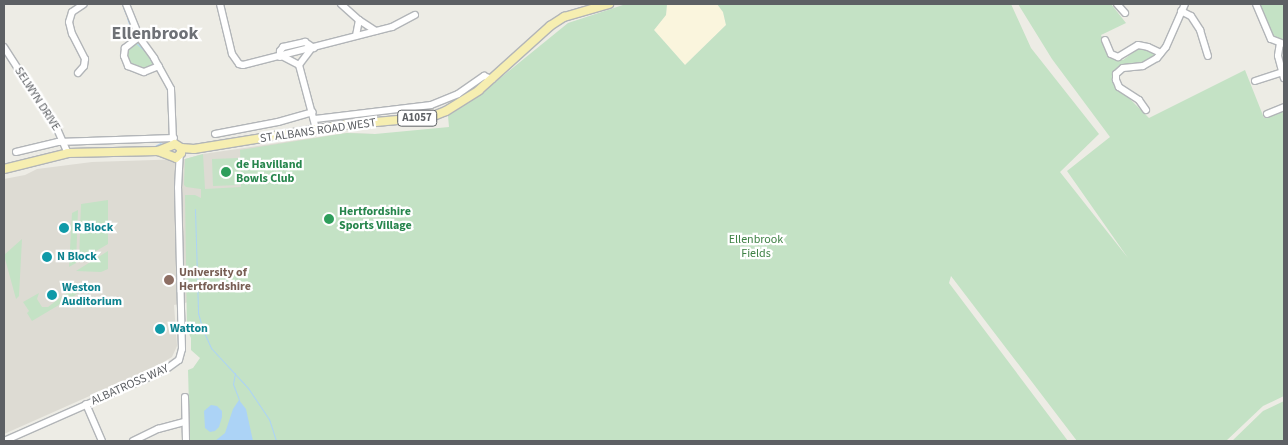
<!DOCTYPE html>
<style>
body{margin:0}
#map{position:relative;width:1288px;height:445px;overflow:hidden;background:#edece5;font-family:"Source Sans 3",sans-serif}
div>[style]{position:absolute}
.commercial>*{inset:0;background:#faf5dd}
.education>*{inset:0;background:#dddbd3}
.green>*{inset:0;background:#c4e2c5;transform-origin:0 0}
.water>*{inset:0;background:#acd3f6}
.stream>*{height:1px;margin:-0.5px;padding:0 0.5px;transform-origin:0.5px;border-radius:0.5px;background:#acd3f6}
.roads{filter:drop-shadow(1px 0 #b2b5b8) drop-shadow(-1px 0 #b2b5b8) drop-shadow(0 1px #b2b5b8) drop-shadow(0 -1px #b2b5b8)}
.minor>*{height:6px;margin:-3px;padding:0 3px;transform-origin:3px;border-radius:3px;background:#fff}
.major>*{height:8px;margin:-4px;padding:0 4px;transform-origin:4px;border-radius:4px;background:#f6eeb1}
.dots>*{width:14px;height:14px;translate:-50% -50%;box-sizing:border-box;border:2px solid #fff;border-radius:50%}
span{translate:-50% -50%;white-space:nowrap;text-align:center;line-height:1.15;-webkit-text-stroke:4.5px #fff;paint-order:stroke}
.shield-label span{padding:1px 4px;background:#fff;border:1px solid;border-radius:4px;-webkit-text-stroke-width:0}
.shield-label{font-size:11px;color:#5d6064;font-weight:700}
.street-label{font-size:12px;color:#5d6064}
.leisure-label{font-size:12px;color:#27864d;font-weight:700}
.left{translate:0 -50%;text-align:left}
.culture-label{font-size:12px;color:#0d838f;font-weight:700}
.park-label{font-size:12px;color:#3e8144}
.education-label{font-size:12px;color:#785e54;font-weight:700}
.district-label{font-size:18px;color:#6e7176;font-weight:700}
.frame{position:absolute;inset:0;border:5px solid #5d6064;pointer-events:none}
</style>
<div id="map">
<div class="commercial">
<i style="clip-path:polygon(667px 4px,717px 4px,723px 12px,726px 25px,685px 65px,654px 30px,666px 15px)"></i>
</div>
<div class="education">
<i style="clip-path:polygon(347px 133px,375px 134px,210px 298px,174px 305px,177px 346px,172px 357px,155px 367px,4px 434px,4px 179px,25px 175px,37px 169px,92px 162px,185px 159px,203px 154px)"></i>
</div>
<div class="green">
<i style="clip-path:polygon(626px 4px,667px 4px,666px 15px,654px 30px,685px 65px,726px 25px,723px 12px,717px 4px,1011px 4px,1031px 48px,1099px 134px,1060px 172px,1128px 258px,1067px 171px,1110px 137px,1052px 59px,1018px 4px,1111px 4px,1126px 23px,1101px 35px,1110px 55px,1123px 60px,1139px 48px,1143px 48px,1155px 53px,1154px 57px,1144px 62px,1122px 65px,1117px 68px,1115px 74px,1125px 94px,1149px 118px,1245px 70px,1264px 118px,1284px 111px,1284px 396px,1263px 406px,1226px 441px,1077px 441px,951px 276px,949px 283px,1068px 441px,190px 441px,188px 370px,193px 368px,200px 358px,191px 350px,191px 338px,187px 330px,185px 195px,195px 195px,201px 198px,201px 189px,186px 187px,184px 185px,185px 159px,203px 154px,205px 189px,241px 187px,240px 150px,347px 133px,375px 134px,449px 127px,448px 116px,478px 96px,568px 23px)"></i>
<i style="clip-path:polygon(1258px 4px,1284px 4px,1284px 39px,1279px 39px,1271px 34px)"></i>
<i style="clip-path:polygon(139px 37px,159px 66px,148px 71px,133px 69px,124px 52px)"></i>
<i style="left:239px;top:158px;width:27px;height:27px;rotate:88deg"></i>
<i style="clip-path:polygon(108px 200px,108px 244px,79px 261px,81px 204px)"></i>
<i style="clip-path:polygon(78px 210px,76px 263px,69px 267px,72px 213px)"></i>
<i style="clip-path:polygon(22px 239px,19px 296px,16px 299px,4px 255px)"></i>
<i style="clip-path:polygon(108px 251px,108px 269px,101px 272px,76px 271px)"></i>
<i style="clip-path:polygon(81px 286px,83px 289px,74px 296px,32px 321px,27px 313px,29px 311px,23px 302px,39px 293px,37px 299px,42px 307px,48px 307px,74px 287px)"></i>
<i style="clip-path:polygon(1284px 401px,1284px 441px,1232px 441px,1263px 411px)"></i>
</div>
<div class="water">
<i style="clip-path:polygon(239px 400px,246px 409px,253px 441px,215px 441px,225px 433px,233px 409px)"></i>
<i style="clip-path:polygon(211px 405px,217px 406px,222px 411px,222px 417px,219px 427px,215px 431px,210px 432px,205px 428px,204px 411px)"></i>
</div>
<div class="stream">
<i style="left:123px;top:7px;width:9px;rotate:69deg"></i>
<i style="left:127px;top:18px;width:12px;rotate:70deg"></i>
<i style="left:132px;top:31px;width:5px;rotate:68deg"></i>
<i style="left:136px;top:43px;width:13px;rotate:42deg"></i>
<i style="left:146px;top:52px;width:15px;rotate:58deg"></i>
<i style="left:163px;top:80px;width:16px;rotate:68deg"></i>
<i style="left:153px;top:147px;width:10px;rotate:-29deg"></i>
<i style="left:195px;top:209px;width:104px;rotate:88.3deg"></i>
<i style="left:198px;top:313px;width:18px;rotate:74deg"></i>
<i style="left:203px;top:330px;width:20px;rotate:66deg"></i>
<i style="left:211px;top:348px;width:54px;rotate:47.2deg"></i>
<i style="left:248px;top:388px;width:37px;rotate:56deg"></i>
<i style="left:269px;top:419px;width:23px;rotate:72deg"></i>
<i style="left:235px;top:373px;width:11px;rotate:100deg"></i>
<i style="left:233px;top:384px;width:17px;rotate:69deg"></i>
</div>
<div class="roads">
<div class="minor">
<i style="left:126px;top:4px;width:35px;rotate:68deg"></i>
<i style="left:139px;top:37px;width:26px;rotate:54deg"></i>
<i style="left:154px;top:58px;width:35px;rotate:61deg"></i>
<i style="left:171px;top:89px;width:51px;rotate:87.8deg"></i>
<i style="left:220px;top:4px;width:51px;rotate:76.5deg"></i>
<i style="left:232px;top:54px;width:12px;rotate:55deg"></i>
<i style="left:239px;top:64px;width:4px;rotate:14deg"></i>
<i style="left:243px;top:65px;width:154px;rotate:-14.3deg"></i>
<i style="left:392px;top:27px;width:26px;rotate:-28deg"></i>
<i style="left:341px;top:4px;width:24px;rotate:42deg"></i>
<i style="left:359px;top:20px;width:16px;rotate:101deg"></i>
<i style="left:1117px;top:4px;width:12px;rotate:48deg"></i>
<i style="left:1256px;top:4px;width:38px;rotate:67deg"></i>
<i style="left:1271px;top:39px;width:14px;rotate:21deg"></i>
<i style="left:1181px;top:11px;width:11px;rotate:27deg"></i>
<i style="left:1191px;top:16px;width:17px;rotate:57deg"></i>
<i style="left:1200px;top:30px;width:27px;rotate:73deg"></i>
<i style="left:359px;top:20px;width:20px;rotate:33deg"></i>
<i style="left:139px;top:37px;width:18px;rotate:142deg"></i>
<i style="left:125px;top:48px;width:8px;rotate:97deg"></i>
<i style="left:124px;top:56px;width:11px;rotate:68deg"></i>
<i style="left:128px;top:66px;width:17px;rotate:21deg"></i>
<i style="left:144px;top:72px;width:16px;rotate:-22deg"></i>
<i style="left:1105px;top:40px;width:15px;rotate:67deg"></i>
<i style="left:1111px;top:54px;width:8px;rotate:23deg"></i>
<i style="left:1118px;top:57px;width:23px;rotate:-31deg"></i>
<i style="left:1138px;top:45px;width:10px;rotate:11deg"></i>
<i style="left:1148px;top:47px;width:14px;rotate:25deg"></i>
<i style="left:1280px;top:43px;width:13px;rotate:99deg"></i>
<i style="left:1278px;top:56px;width:23px;rotate:75deg"></i>
<i style="left:4px;top:47px;width:100px;rotate:57.3deg"></i>
<i style="left:58px;top:131px;width:24px;rotate:66deg"></i>
<i style="left:282px;top:56px;width:19px;rotate:28deg"></i>
<i style="left:299px;top:65px;width:66px;rotate:75.1deg"></i>
<i style="left:280px;top:57px;width:6px;rotate:-90deg"></i>
<i style="left:280px;top:51px;width:5px;rotate:-53deg"></i>
<i style="left:283px;top:47px;width:23px;rotate:-13deg"></i>
<i style="left:305px;top:42px;width:11px;rotate:34deg"></i>
<i style="left:299px;top:65px;width:20px;rotate:-53deg"></i>
<i style="left:78px;top:73px;width:9px;rotate:-49deg"></i>
<i style="left:84px;top:66px;width:7px;rotate:-82deg"></i>
<i style="left:85px;top:59px;width:28px;rotate:-117deg"></i>
<i style="left:72px;top:34px;width:12px;rotate:-104deg"></i>
<i style="left:69px;top:22px;width:10px;rotate:-73deg"></i>
<i style="left:72px;top:12px;width:14px;rotate:-34deg"></i>
<i style="left:1255px;top:81px;width:28px;rotate:-18deg"></i>
<i style="left:1146px;top:110px;width:12px;rotate:-125deg"></i>
<i style="left:1139px;top:100px;width:24px;rotate:-147deg"></i>
<i style="left:1119px;top:87px;width:8px;rotate:-113deg"></i>
<i style="left:1116px;top:80px;width:6px;rotate:-90deg"></i>
<i style="left:1116px;top:74px;width:9px;rotate:-41deg"></i>
<i style="left:1123px;top:68px;width:20px;rotate:-6deg"></i>
<i style="left:1143px;top:66px;width:16px;rotate:-30deg"></i>
<i style="left:1157px;top:58px;width:14px;rotate:-51deg"></i>
<i style="left:1166px;top:47px;width:47px;rotate:-66.2deg"></i>
<i style="left:1267px;top:114px;width:18px;rotate:-22deg"></i>
<i style="left:315px;top:119px;width:117px;rotate:-6.9deg"></i>
<i style="left:431px;top:105px;width:29px;rotate:-22deg"></i>
<i style="left:458px;top:94px;width:32px;rotate:-35deg"></i>
<i style="left:484px;top:76px;width:9px;rotate:21deg"></i>
<i style="left:215px;top:134px;width:64px;rotate:-10.8deg"></i>
<i style="left:278px;top:122px;width:36px;rotate:-16deg"></i>
<i style="left:16px;top:152px;width:43px;rotate:-13.4deg"></i>
<i style="left:58px;top:142px;width:116px;rotate:-2deg"></i>
<i style="left:185px;top:397px;width:44px;rotate:88.7deg"></i>
<i style="left:86px;top:404px;width:40px;rotate:66.6deg"></i>
<i style="left:4px;top:441px;width:176px;rotate:-23.8deg"></i>
<i style="left:165px;top:370px;width:17px;rotate:-36deg"></i>
<i style="left:179px;top:360px;width:11px;rotate:-75deg"></i>
<i style="left:182px;top:349px;width:161px;rotate:-91.4deg"></i>
<i style="left:178px;top:188px;width:33px;rotate:-87deg"></i>
<i style="left:133px;top:441px;width:28px;rotate:-26deg"></i>
<i style="left:158px;top:429px;width:27px;rotate:-15deg"></i>
</div>
<div class="major">
<i style="left:158px;top:151px;width:18px;rotate:-22deg"></i>
<i style="left:175px;top:144px;width:7px;rotate:34deg"></i>
<i style="left:181px;top:148px;width:13px;rotate:4deg"></i>
<i style="left:194px;top:149px;width:151px;rotate:-9.2deg"></i>
<i style="left:343px;top:125px;width:88px;rotate:-5.2deg"></i>
<i style="left:431px;top:117px;width:16px;rotate:-22deg"></i>
<i style="left:446px;top:111px;width:39px;rotate:-32deg"></i>
<i style="left:479px;top:90px;width:96px;rotate:-42deg"></i>
<i style="left:550px;top:26px;width:17px;rotate:-33deg"></i>
<i style="left:564px;top:17px;width:47px;rotate:-16.1deg"></i>
<i style="left:4px;top:169px;width:66px;rotate:-14deg"></i>
<i style="left:68px;top:153px;width:90px;rotate:-1.3deg"></i>
<i style="left:158px;top:151px;width:19px;rotate:21deg"></i>
<i style="left:176px;top:158px;width:7px;rotate:-45deg"></i>
<i style="left:181px;top:153px;width:5px;rotate:-90deg"></i>
</div>
</div>
<div class="dots">
<i style="left:226px;top:172px;background:#2e9e5b"></i>
<i style="left:329px;top:219px;background:#2e9e5b"></i>
<i style="left:64px;top:228px;background:#0f9aa8"></i>
<i style="left:47px;top:257px;background:#0f9aa8"></i>
<i style="left:169px;top:280px;background:#8d6e63"></i>
<i style="left:52px;top:295px;background:#0f9aa8"></i>
<i style="left:160px;top:329px;background:#0f9aa8"></i>
</div>
<div class="shield-label">
<span style="left:417px;top:118px">A1057</span>
</div>
<div class="street-label">
<span style="left:37px;top:99px;rotate:57deg">SELWYN DRIVE</span>
<span style="left:318px;top:131px;rotate:-8deg">ST ALBANS ROAD WEST</span>
<span style="left:130px;top:385px;rotate:-24deg">ALBATROSS WAY</span>
</div>
<div class="leisure-label">
<span class="left" style="left:236px;top:172px">de Havilland<br>Bowls Club</span>
<span class="left" style="left:339px;top:219px">Hertfordshire<br>Sports Village</span>
</div>
<div class="culture-label">
<span class="left" style="left:74px;top:228px">R Block</span>
<span class="left" style="left:57px;top:257px">N Block</span>
<span class="left" style="left:62px;top:295px">Weston<br>Auditorium</span>
<span class="left" style="left:170px;top:329px">Watton</span>
</div>
<div class="park-label">
<span style="left:756px;top:247px">Ellenbrook<br>Fields</span>
</div>
<div class="education-label">
<span class="left" style="left:179px;top:280px">University of<br>Hertfordshire</span>
</div>
<div class="district-label">
<span style="left:155px;top:34px">Ellenbrook</span>
</div>
<div class="frame"></div>
</div>
